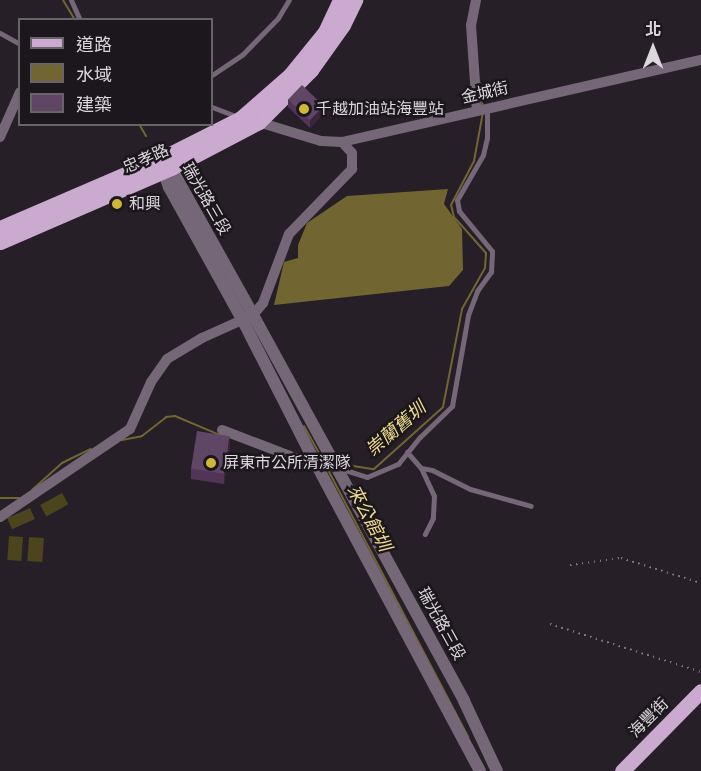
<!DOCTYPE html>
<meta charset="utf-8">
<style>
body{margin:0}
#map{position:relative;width:701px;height:771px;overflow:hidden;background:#261f27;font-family:Rubik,"Noto Sans TC",sans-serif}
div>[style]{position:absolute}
.green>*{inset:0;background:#4b441d;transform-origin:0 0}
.water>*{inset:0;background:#716631}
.stream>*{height:2px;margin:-1px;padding:0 1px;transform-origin:1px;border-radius:1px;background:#716631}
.path>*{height:1.5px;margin-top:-0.75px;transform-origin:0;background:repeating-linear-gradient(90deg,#7d787e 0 1.5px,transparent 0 6px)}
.service>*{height:5px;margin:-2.5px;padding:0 2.5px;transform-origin:2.5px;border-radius:2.5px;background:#756678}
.minor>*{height:10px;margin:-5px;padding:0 5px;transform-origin:5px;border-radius:5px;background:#756678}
.tertiary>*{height:12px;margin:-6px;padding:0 6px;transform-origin:6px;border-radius:6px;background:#756678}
.primary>*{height:15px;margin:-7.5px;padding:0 7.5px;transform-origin:7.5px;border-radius:7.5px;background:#cbaad0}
.wall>*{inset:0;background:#513457}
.shaded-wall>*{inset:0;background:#3a243e}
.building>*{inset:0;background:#604665;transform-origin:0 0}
.dots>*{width:16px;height:16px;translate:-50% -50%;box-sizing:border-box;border:3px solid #1c161d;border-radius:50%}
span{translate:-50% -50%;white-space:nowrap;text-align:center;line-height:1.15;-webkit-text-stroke:5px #1c161d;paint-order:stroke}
.street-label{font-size:16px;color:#dbd7dc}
.poi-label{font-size:16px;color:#dbd7dc}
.left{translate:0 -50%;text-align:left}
.water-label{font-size:18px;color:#f0de8c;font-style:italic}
.legend{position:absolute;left:18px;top:18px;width:195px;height:108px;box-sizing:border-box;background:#1c161d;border:2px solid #686369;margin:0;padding:8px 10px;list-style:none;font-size:18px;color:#dbd7dc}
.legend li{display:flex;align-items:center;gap:12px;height:30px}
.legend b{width:30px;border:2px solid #686369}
.north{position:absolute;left:623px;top:18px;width:60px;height:60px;-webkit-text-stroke:4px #1c161d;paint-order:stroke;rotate:0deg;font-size:16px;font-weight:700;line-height:24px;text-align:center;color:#dbd7dc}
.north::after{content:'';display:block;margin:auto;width:21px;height:27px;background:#dbd7dc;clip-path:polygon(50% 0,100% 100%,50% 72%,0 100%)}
</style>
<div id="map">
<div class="green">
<i style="left:62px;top:493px;width:13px;height:25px;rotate:61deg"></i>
<i style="left:30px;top:508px;width:12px;height:25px;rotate:66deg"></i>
<i style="left:9px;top:536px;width:14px;height:24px;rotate:4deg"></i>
<i style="left:29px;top:537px;width:15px;height:24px;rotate:4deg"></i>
</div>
<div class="water">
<i style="clip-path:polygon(448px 189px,444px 204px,462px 229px,463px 270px,449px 286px,274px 305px,284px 262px,298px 258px,298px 245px,307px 223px,347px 196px)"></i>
</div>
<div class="stream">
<i style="left:63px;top:0;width:23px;rotate:59deg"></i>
<i style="left:480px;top:83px;width:24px;rotate:83deg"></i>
<i style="left:139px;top:124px;width:14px;rotate:60deg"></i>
<i style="left:304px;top:426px;width:39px;rotate:61deg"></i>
<i style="left:122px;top:440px;width:20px;rotate:-11deg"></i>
<i style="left:142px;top:436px;width:31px;rotate:-38deg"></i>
<i style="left:166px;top:417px;width:9px;rotate:-6deg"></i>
<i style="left:175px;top:416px;width:49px;rotate:22.9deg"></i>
<i style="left:341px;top:464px;width:33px;rotate:9deg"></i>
<i style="left:374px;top:469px;width:93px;rotate:-41.9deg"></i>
<i style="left:443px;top:407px;width:100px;rotate:-79deg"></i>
<i style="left:462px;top:309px;width:47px;rotate:-60.7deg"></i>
<i style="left:485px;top:268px;width:15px;rotate:-86deg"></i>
<i style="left:486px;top:253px;width:48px;rotate:-131.6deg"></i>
<i style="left:454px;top:217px;width:12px;rotate:-104deg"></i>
<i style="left:451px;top:205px;width:50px;rotate:-62.4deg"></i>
<i style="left:474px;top:161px;width:50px;rotate:-79.6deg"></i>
<i style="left:327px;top:468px;width:304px;rotate:62.3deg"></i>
<i style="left:32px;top:490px;width:40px;rotate:-42deg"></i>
<i style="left:62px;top:463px;width:32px;rotate:-26deg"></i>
<i style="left:0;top:498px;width:20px"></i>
</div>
<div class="path">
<i style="left:570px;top:565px;width:51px;rotate:-7.8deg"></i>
<i style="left:621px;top:558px;width:84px;rotate:17.4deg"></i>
<i style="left:550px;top:624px;width:158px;rotate:17.6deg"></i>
</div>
<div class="service">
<i style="left:71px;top:0;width:22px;rotate:66deg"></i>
<i style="left:0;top:33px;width:23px;rotate:29deg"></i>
<i style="left:212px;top:75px;width:37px;rotate:-34deg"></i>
<i style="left:243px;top:54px;width:50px;rotate:-45.8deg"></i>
<i style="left:278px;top:18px;width:21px;rotate:-59deg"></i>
<i style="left:212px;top:107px;width:28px;rotate:21deg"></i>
<i style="left:407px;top:452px;width:21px;rotate:49deg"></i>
<i style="left:421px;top:468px;width:31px;rotate:65deg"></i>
<i style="left:434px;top:496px;width:22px;rotate:93deg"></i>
<i style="left:433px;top:518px;width:18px;rotate:117deg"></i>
<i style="left:339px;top:468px;width:29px;rotate:18deg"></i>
<i style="left:367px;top:477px;width:34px;rotate:-23deg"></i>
<i style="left:398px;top:464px;width:35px;rotate:-51deg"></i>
<i style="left:420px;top:437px;width:45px;rotate:-44.1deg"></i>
<i style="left:452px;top:406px;width:92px;rotate:-80deg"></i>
<i style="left:468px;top:315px;width:26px;rotate:-69deg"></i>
<i style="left:477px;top:291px;width:24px;rotate:-54deg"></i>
<i style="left:491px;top:272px;width:21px;rotate:-87deg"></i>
<i style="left:492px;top:251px;width:52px;rotate:-129.5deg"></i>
<i style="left:459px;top:211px;width:11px;rotate:-100deg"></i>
<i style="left:457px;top:200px;width:52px;rotate:-60deg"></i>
<i style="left:483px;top:155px;width:17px;rotate:-77deg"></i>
<i style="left:487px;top:138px;width:30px;rotate:-90deg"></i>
<i style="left:421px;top:468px;width:11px;rotate:10deg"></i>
<i style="left:432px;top:470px;width:42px;rotate:26.6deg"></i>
<i style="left:470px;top:489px;width:63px;rotate:15.6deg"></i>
</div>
<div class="minor">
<i style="left:476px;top:0;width:25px;rotate:101deg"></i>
<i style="left:471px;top:25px;width:85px;rotate:86deg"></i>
<i style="left:255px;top:121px;width:69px;rotate:16.9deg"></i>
<i style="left:321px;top:141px;width:21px;rotate:3deg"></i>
<i style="left:342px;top:142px;width:368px;rotate:-12.9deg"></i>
<i style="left:0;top:137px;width:49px;rotate:-66deg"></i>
<i style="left:222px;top:430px;width:81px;rotate:20.9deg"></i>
<i style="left:298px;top:459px;width:37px;rotate:11deg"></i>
<i style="left:0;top:517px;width:157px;rotate:-34.1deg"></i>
<i style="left:130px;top:429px;width:51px;rotate:-65.9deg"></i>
<i style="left:151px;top:382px;width:28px;rotate:-55deg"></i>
<i style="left:167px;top:359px;width:41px;rotate:-31deg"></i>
<i style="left:202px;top:338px;width:56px;rotate:-24.3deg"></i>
<i style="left:253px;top:315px;width:16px;rotate:-50deg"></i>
<i style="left:263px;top:303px;width:74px;rotate:-69.4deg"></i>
<i style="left:289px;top:234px;width:91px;rotate:-45.9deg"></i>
<i style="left:352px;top:169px;width:16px;rotate:-90deg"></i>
<i style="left:352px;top:153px;width:15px;rotate:-132deg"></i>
</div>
<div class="tertiary">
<i style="left:164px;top:162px;width:9px;rotate:41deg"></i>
<i style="left:171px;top:168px;width:168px;rotate:60.8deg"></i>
<i style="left:253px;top:315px;width:440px;rotate:61.3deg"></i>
<i style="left:464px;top:701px;width:77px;rotate:64.8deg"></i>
<i style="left:161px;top:163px;width:25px;rotate:72deg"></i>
<i style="left:169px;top:187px;width:151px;rotate:61.1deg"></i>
<i style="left:242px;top:319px;width:161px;rotate:63deg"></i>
<i style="left:315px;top:462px;width:350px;rotate:61.9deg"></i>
</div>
<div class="primary">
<i style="left:0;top:228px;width:174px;rotate:-23.3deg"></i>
<i style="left:160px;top:159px;width:91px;rotate:-26.8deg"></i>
<i style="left:241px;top:118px;width:65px;rotate:-41.3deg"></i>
<i style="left:290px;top:75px;width:55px;rotate:-50.9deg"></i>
<i style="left:325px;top:32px;width:35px;rotate:-65deg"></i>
<i style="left:0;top:242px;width:186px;rotate:-23.4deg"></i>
<i style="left:171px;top:168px;width:99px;rotate:-27.6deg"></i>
<i style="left:259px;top:122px;width:74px;rotate:-45deg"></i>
<i style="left:311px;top:70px;width:55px;rotate:-54.6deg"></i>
<i style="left:343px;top:25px;width:28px;rotate:-64deg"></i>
<i style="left:622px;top:771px;width:112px;rotate:-45.4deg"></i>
</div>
<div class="wall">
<i style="clip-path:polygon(288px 99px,324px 113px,310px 128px,288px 107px)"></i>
<i style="clip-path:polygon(230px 446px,224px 484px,191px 479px,191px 469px)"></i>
</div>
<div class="shaded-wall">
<i style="clip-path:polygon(324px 106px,324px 113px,310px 128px,310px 120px)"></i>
<i style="clip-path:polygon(230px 436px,230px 446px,224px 484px,224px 474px)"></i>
</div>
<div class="building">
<i style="left:302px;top:85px;width:30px;height:20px;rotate:44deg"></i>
<i style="left:197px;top:431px;width:33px;height:38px;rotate:9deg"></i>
</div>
<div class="dots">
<i style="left:304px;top:109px;background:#d0b736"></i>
<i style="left:117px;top:204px;background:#d0b736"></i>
<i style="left:211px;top:463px;background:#d0b736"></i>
</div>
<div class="street-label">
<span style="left:485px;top:93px;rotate:-13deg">金城街</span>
<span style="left:146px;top:159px;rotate:-24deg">忠孝路</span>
<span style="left:206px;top:199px;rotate:60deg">瑞光路三段</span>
<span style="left:441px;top:624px;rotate:61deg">瑞光路三段</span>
<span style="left:649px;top:718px;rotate:-45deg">海豐街</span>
</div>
<div class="poi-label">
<span class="left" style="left:316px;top:109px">千越加油站海豐站</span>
<span class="left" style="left:129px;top:204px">和興</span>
<span class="left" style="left:223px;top:463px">屏東市公所清潔隊</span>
</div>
<div class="water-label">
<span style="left:396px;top:429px;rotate:-41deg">崇蘭舊圳</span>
<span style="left:369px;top:518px;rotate:62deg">來公館圳</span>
</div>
<ul class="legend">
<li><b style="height:8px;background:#cbaad0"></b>道路</li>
<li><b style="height:16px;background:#716631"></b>水域</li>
<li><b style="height:16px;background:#604665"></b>建築</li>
</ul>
<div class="north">北</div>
</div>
